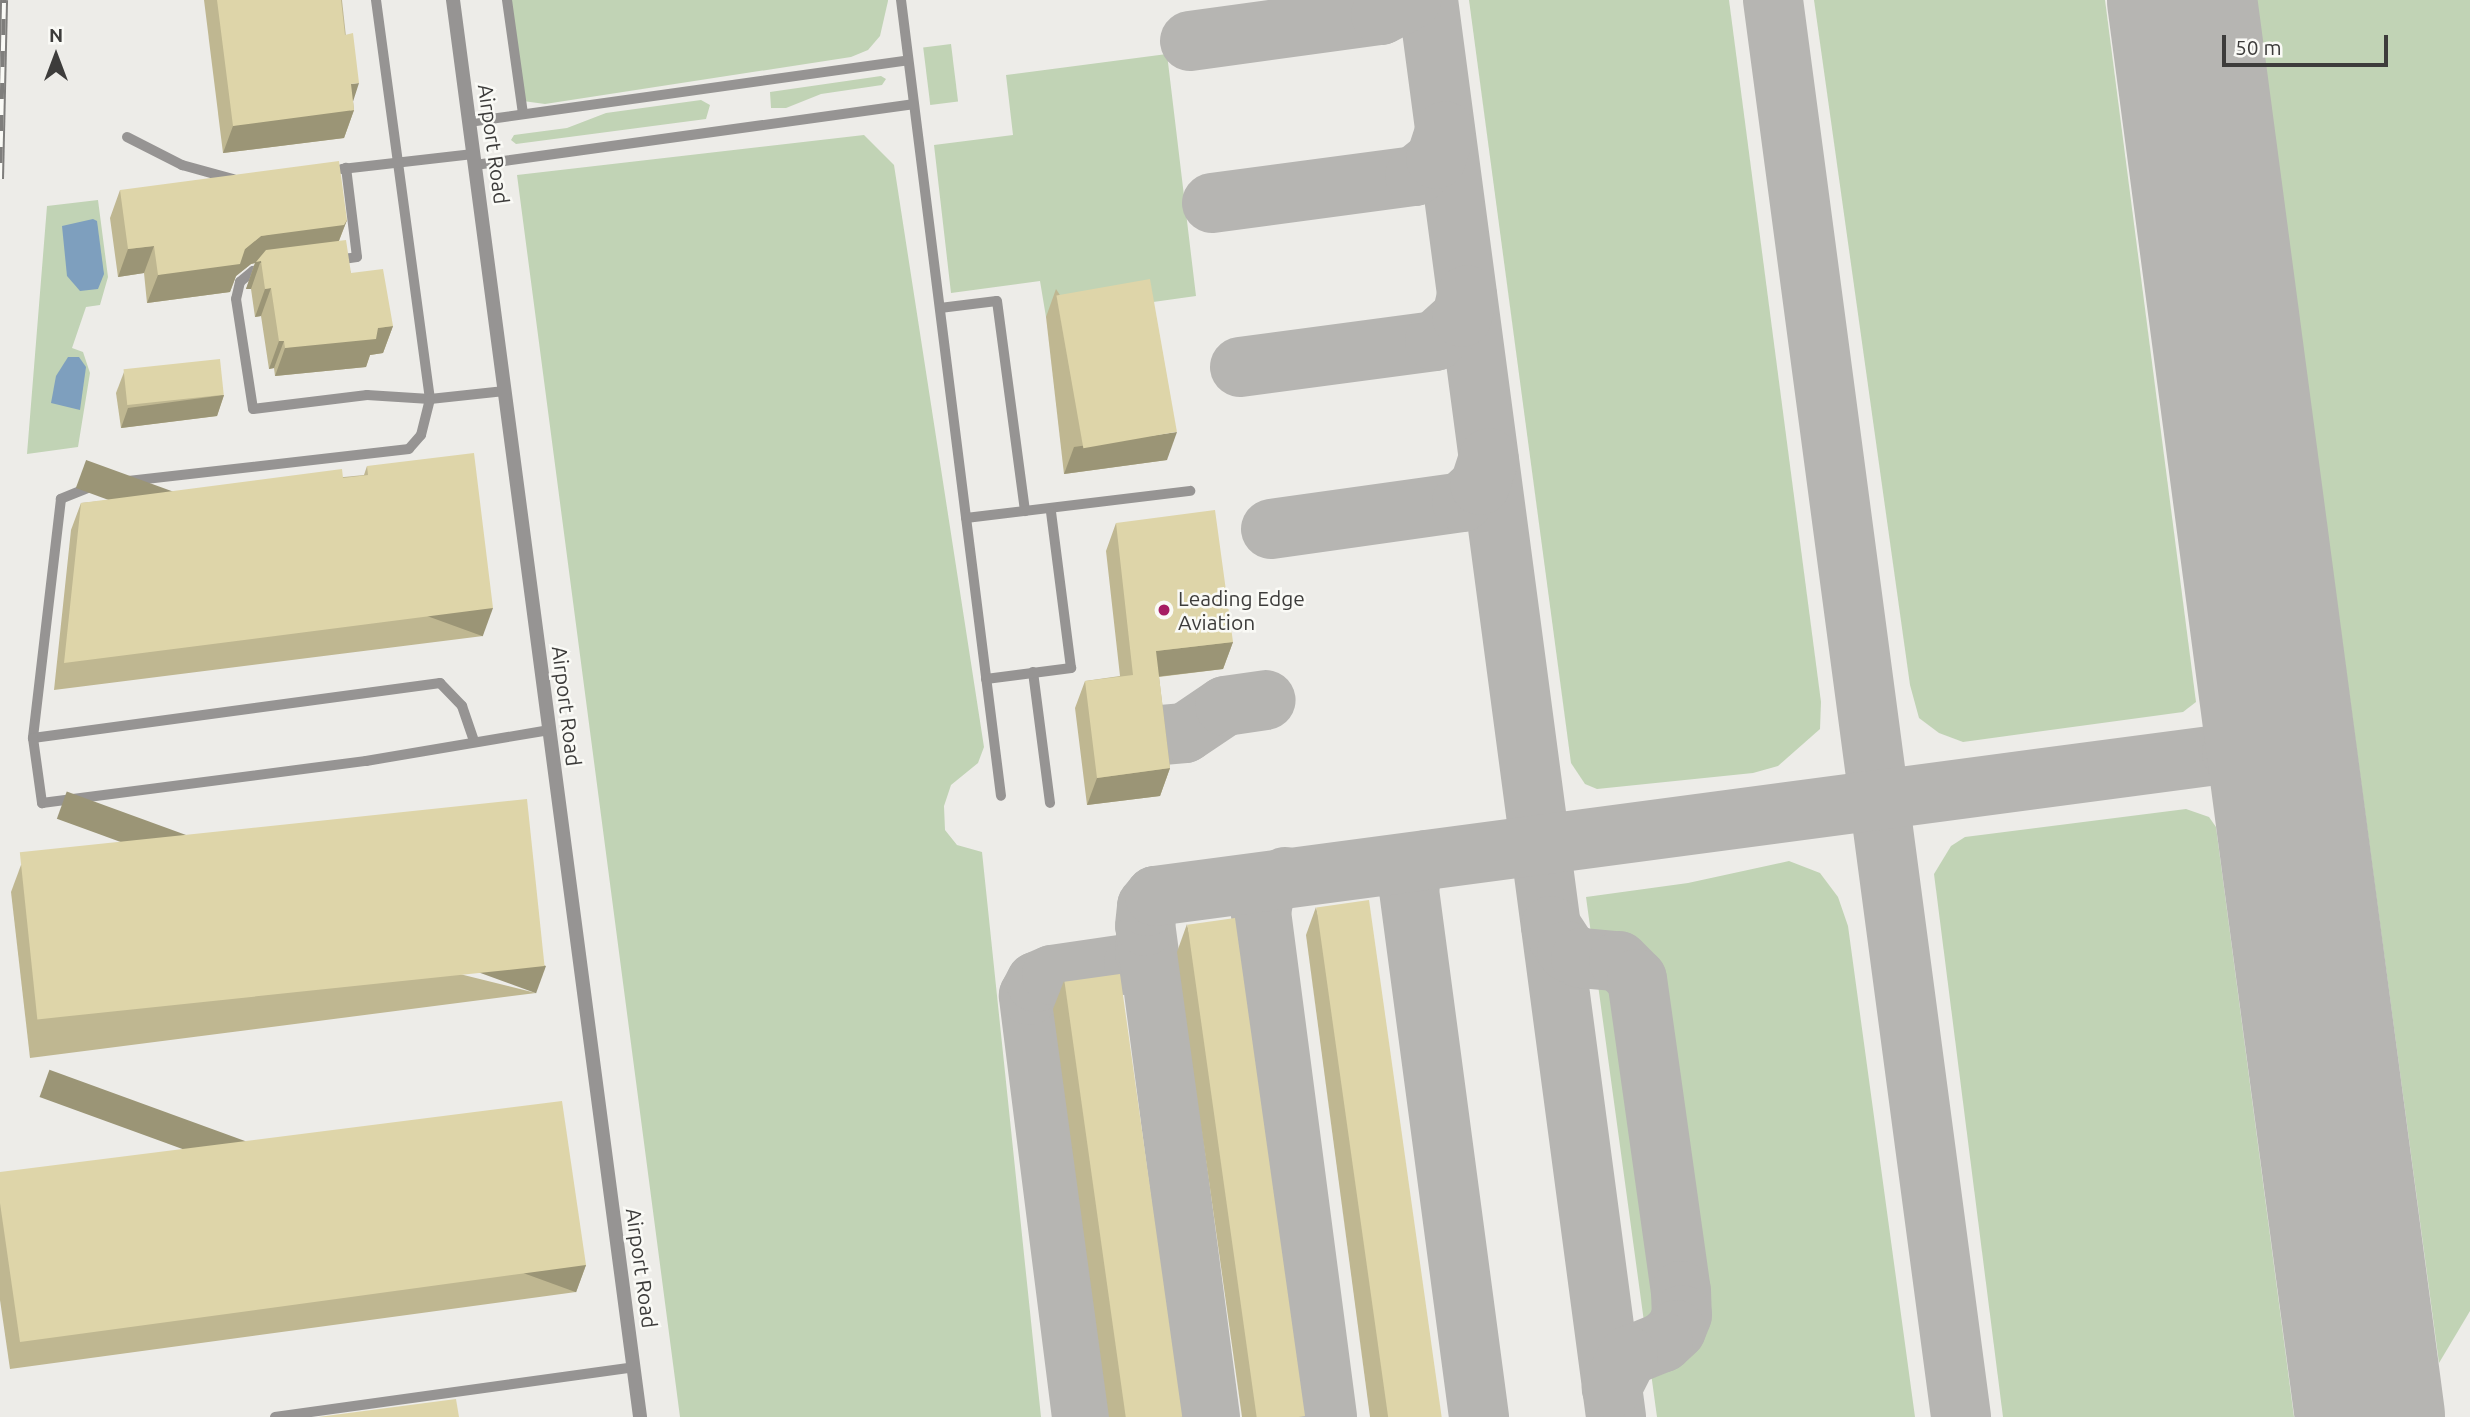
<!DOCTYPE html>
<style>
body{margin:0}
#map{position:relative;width:2470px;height:1417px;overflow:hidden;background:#edece8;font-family:Ubuntu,sans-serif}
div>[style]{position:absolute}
.green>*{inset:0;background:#c1d3b5;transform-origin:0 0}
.water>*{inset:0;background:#7e9fbe}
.taxiway>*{height:60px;margin:-30px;padding:0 30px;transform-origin:30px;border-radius:30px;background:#b6b5b2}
.runway>*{height:150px;margin:-75px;padding:0 75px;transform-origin:75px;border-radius:75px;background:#b6b5b2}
.service>*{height:10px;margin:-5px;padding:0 5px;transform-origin:5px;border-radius:5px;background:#969493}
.tertiary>*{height:14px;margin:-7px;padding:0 7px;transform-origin:7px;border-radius:7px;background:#969493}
.rail>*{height:8px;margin-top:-4px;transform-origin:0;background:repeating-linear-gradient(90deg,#fafaf6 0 16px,#7f7e7c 0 32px);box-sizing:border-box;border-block:2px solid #7f7e7c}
.wall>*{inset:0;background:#bfb791}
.shaded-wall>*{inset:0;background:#9b9576;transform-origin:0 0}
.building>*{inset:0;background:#ded5a9;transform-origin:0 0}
.dots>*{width:19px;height:19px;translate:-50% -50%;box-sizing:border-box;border:4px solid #fafaf6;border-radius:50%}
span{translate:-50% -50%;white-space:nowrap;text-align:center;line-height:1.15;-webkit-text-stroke:5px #fafaf6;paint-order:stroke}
.street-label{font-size:21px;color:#3d3c3b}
.poi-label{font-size:21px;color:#3d3c3b}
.left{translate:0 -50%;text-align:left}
.north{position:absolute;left:21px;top:21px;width:70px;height:70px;-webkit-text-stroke:5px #fafaf6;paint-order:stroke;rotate:0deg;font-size:19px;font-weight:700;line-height:28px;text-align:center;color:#3d3c3b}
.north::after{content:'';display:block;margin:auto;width:24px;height:32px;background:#3d3c3b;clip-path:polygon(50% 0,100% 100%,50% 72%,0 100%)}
.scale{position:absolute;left:2222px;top:35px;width:166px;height:32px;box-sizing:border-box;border:4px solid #3d3c3b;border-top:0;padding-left:9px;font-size:21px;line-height:24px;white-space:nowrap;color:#3d3c3b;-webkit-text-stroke:5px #fafaf6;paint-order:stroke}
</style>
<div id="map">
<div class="green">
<i style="clip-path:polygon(508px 0,888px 0,888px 1px,880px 36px,868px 50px,851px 57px,545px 104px,523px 101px)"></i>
<i style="clip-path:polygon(1469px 0,1729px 0,1821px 702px,1820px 729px,1778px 766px,1753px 773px,1597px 789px,1585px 784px,1571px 763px)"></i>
<i style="clip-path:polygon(1814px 0,2105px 0,2196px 702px,2183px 712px,1963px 742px,1939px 733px,1919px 718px,1910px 685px)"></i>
<i style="clip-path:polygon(2256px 0,2470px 0,2470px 1311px,2439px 1363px)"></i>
<i style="left:951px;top:44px;width:58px;height:28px;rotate:83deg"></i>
<i style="clip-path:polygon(1167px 54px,1196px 296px,1046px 317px,1040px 281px,951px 293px,934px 145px,1013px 135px,1006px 75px)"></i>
<i style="clip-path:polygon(881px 76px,886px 79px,882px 85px,821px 94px,786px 108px,771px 108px,770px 92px)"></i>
<i style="clip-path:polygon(701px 100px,710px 105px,706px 119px,516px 144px,511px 140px,514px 135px,567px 128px,606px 113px)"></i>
<i style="clip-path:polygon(864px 135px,894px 165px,984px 747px,978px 763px,951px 785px,944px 806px,945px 830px,957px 845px,982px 852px,1041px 1417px,680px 1417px,517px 175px)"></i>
<i style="clip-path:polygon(98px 200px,108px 277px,100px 305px,86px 307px,72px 348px,83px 352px,90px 373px,78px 447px,27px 454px,47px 206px)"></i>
<i style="clip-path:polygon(2186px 809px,2209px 817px,2216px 827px,2294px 1417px,2003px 1417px,1934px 874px,1951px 846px,1965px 837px)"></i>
<i style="clip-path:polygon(1789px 861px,1820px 873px,1838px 897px,1848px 926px,1915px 1417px,1657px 1417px,1586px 897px,1688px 883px)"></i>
</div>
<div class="water">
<i style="clip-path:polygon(93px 219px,97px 221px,104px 274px,98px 289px,80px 291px,67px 276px,62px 226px)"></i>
<i style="clip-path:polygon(68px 357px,79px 357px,86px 367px,80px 410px,51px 403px,56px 376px)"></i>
</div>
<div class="taxiway">
<i style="left:1428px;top:0;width:1429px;rotate:82.44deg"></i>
<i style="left:1773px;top:0;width:1429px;rotate:82.44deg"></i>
<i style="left:1190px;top:41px;width:193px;rotate:-7.8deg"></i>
<i style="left:1381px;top:15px;width:34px;rotate:-27deg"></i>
<i style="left:1212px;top:203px;width:205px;rotate:-7.6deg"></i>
<i style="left:1415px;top:176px;width:27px;rotate:-39deg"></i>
<i style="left:1436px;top:159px;width:29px;rotate:-72deg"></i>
<i style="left:1240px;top:367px;width:197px;rotate:-7.6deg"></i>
<i style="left:1435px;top:341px;width:36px;rotate:-42deg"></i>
<i style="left:1462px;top:317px;width:22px;rotate:-77deg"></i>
<i style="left:1271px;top:529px;width:193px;rotate:-8deg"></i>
<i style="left:1462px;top:502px;width:25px;rotate:-43deg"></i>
<i style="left:1480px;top:485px;width:28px;rotate:-72deg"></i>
<i style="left:1162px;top:735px;width:23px;rotate:-5deg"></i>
<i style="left:1185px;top:733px;width:48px;rotate:-34deg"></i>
<i style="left:1225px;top:706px;width:41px;rotate:-8.3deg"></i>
<i style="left:2217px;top:756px;width:38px;rotate:6deg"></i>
<i style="left:2255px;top:760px;width:19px;rotate:32deg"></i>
<i style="left:2271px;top:770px;width:55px;rotate:68.6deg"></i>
<i style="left:1427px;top:860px;width:19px;rotate:144deg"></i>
<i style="left:1412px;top:871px;width:19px;rotate:99deg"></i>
<i style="left:1409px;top:890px;width:532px;rotate:82.43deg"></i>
<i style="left:1285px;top:877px;width:22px;rotate:150deg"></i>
<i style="left:1266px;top:888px;width:25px;rotate:102deg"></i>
<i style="left:1261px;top:912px;width:509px;rotate:82.55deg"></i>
<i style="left:1551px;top:926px;width:30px;rotate:57deg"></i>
<i style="left:1567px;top:951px;width:16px;rotate:27deg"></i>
<i style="left:1581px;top:958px;width:38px;rotate:5deg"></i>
<i style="left:1619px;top:961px;width:25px;rotate:45deg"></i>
<i style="left:1637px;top:979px;width:315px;rotate:82deg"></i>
<i style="left:1681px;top:1291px;width:24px;rotate:88deg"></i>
<i style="left:1682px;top:1315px;width:16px;rotate:112deg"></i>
<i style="left:1676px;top:1330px;width:18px;rotate:137deg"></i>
<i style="left:1663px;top:1342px;width:38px;rotate:158deg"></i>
<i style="left:1628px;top:1356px;width:36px;rotate:117deg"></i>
<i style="left:1082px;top:1417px;width:425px;rotate:-97.2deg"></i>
<i style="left:1029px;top:995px;width:15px;rotate:-62deg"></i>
<i style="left:1036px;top:982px;width:17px;rotate:-24deg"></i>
<i style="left:1052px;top:975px;width:83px;rotate:-8.3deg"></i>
<i style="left:1134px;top:963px;width:15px;rotate:-42deg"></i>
<i style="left:1145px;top:953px;width:15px;rotate:-86deg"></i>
<i style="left:1210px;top:1417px;width:495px;rotate:-97.5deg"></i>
<i style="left:1145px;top:926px;width:20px;rotate:-84deg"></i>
<i style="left:1147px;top:906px;width:13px;rotate:-51deg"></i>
<i style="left:1155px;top:896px;width:1086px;rotate:-7.56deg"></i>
<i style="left:2232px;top:753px;width:22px;rotate:-22deg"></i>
<i style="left:2252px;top:745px;width:22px;rotate:-51deg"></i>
<i style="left:2266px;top:728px;width:61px;rotate:-86.2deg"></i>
</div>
<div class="runway">
<i style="left:2182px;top:0;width:1429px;rotate:82.44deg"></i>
</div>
<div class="service">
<i style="left:376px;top:0;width:403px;rotate:82.3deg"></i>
<i style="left:430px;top:399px;width:75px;rotate:-6.1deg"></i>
<i style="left:507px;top:0;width:115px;rotate:82deg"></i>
<i style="left:901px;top:0;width:802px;rotate:82.84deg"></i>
<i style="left:469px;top:122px;width:443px;rotate:-8deg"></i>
<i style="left:127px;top:137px;width:62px;rotate:27deg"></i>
<i style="left:182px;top:165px;width:53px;rotate:15.4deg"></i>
<i style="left:475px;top:165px;width:442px;rotate:-7.9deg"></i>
<i style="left:342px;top:169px;width:132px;rotate:-6.5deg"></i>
<i style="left:336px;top:260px;width:21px;rotate:-8deg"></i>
<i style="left:357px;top:257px;width:90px;rotate:-97deg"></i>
<i style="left:265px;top:269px;width:12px;rotate:171deg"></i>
<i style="left:253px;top:271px;width:17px;rotate:140deg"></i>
<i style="left:240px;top:282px;width:17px;rotate:103deg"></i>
<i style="left:236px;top:299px;width:111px;rotate:81.2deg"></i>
<i style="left:253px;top:409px;width:115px;rotate:-7deg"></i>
<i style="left:367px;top:395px;width:63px;rotate:3.6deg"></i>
<i style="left:430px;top:399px;width:37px;rotate:104deg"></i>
<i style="left:421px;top:435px;width:18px;rotate:131deg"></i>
<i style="left:409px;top:449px;width:316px;rotate:173.5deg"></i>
<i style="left:95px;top:485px;width:37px;rotate:158deg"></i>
<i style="left:61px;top:499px;width:241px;rotate:96.7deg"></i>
<i style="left:33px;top:738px;width:411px;rotate:-7.7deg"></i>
<i style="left:440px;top:683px;width:32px;rotate:46deg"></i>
<i style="left:462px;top:706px;width:36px;rotate:71deg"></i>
<i style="left:940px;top:308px;width:57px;rotate:-7deg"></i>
<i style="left:997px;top:301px;width:212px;rotate:82.4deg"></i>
<i style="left:966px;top:518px;width:226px;rotate:-6.9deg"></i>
<i style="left:1033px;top:672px;width:132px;rotate:82.6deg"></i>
<i style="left:986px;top:679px;width:86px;rotate:-7.4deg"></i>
<i style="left:1071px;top:668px;width:158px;rotate:-97.3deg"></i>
<i style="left:33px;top:738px;width:66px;rotate:82.1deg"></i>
<i style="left:42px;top:803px;width:327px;rotate:-7.4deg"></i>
<i style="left:366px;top:761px;width:186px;rotate:-9.6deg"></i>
<i style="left:275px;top:1417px;width:362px;rotate:-7.9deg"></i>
</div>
<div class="tertiary">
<i style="left:453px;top:0;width:1429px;rotate:82.48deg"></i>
</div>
<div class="rail">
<i style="left:0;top:179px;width:179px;rotate:-88.7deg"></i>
</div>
<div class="wall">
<i style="clip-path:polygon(204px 0,342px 0,354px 110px,344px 138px,223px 153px)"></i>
<i style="clip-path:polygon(120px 190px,347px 220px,339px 241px,351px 273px,393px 326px,383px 353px,370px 355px,366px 367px,275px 376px,274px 368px,269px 369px,261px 316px,255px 317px,251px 289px,246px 289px,255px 263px,251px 264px,236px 276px,230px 292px,147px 303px,144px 273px,118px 277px,110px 218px)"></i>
<i style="clip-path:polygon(1056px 289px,1167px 460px,1064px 474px,1046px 317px)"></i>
<i style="clip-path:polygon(124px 372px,224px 395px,217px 416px,121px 428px,116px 393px)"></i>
<i style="clip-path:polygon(367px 466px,483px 636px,54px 690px,71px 530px,81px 503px,364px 475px)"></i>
<i style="clip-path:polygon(1116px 523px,1233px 642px,1223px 669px,1159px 677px,1170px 768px,1160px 796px,1087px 805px,1075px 708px,1085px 681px,1120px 676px,1106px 551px)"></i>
<i style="clip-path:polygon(21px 865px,536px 993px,30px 1058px,11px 892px)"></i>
<i style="clip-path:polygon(1316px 907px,1438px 1417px,1370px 1417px,1306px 935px)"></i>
<i style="clip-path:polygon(1187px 924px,1301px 1417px,1242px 1417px,1177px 952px)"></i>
<i style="clip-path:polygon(1064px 981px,1180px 1417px,1109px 1417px,1053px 1009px)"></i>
<i style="clip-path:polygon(0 1172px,586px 1265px,576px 1292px,10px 1369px,0 1300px)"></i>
</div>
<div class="shaded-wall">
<i style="clip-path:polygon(359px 83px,350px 111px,354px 110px,344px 138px,223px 153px,233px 126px,351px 84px)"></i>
<i style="clip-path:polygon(347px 220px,334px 253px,260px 263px,251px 289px,246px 289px,255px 263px,251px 264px,236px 276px,230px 292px,147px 303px,158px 275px,245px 249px,261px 236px)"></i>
<i style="clip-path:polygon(154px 246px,144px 273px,118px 277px,128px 249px)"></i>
<i style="clip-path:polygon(271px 288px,261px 316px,255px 317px,265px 289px)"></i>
<i style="clip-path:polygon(393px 326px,383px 353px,370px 355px,366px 367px,275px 376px,285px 348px,378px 328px)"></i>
<i style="clip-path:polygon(279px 341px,284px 341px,274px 368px,269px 369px)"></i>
<i style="clip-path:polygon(224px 395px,217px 416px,121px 428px,128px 408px)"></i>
<i style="clip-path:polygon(1177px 432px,1167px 460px,1064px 474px,1074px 447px)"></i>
<i style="left:493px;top:608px;width:30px;height:433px;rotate:110deg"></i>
<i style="clip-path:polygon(1233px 642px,1223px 669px,1146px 678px,1156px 651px)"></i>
<i style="clip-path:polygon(1170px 768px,1160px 796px,1087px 805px,1097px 778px)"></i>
<i style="left:546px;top:966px;width:29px;height:510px;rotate:110deg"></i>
<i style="left:586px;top:1265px;width:29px;height:571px;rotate:110deg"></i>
</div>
<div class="building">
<i style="clip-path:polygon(217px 0,341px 0,345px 35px,353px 33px,359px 83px,351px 84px,354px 110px,233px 126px)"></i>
<i style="clip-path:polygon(339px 161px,347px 220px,344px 225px,261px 236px,245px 249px,240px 264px,158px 275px,154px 246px,128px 249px,120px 190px)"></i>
<i style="clip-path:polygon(346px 240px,351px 273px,383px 269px,393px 326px,378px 328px,376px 339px,285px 348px,284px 341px,279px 341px,271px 288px,265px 289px,261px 261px,256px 262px,266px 250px)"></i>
<i style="left:1150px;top:279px;width:155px;height:95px;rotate:80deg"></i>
<i style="left:220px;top:359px;width:36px;height:97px;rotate:84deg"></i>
<i style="clip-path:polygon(474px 453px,493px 608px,64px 663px,81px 503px,342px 469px,343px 478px,368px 475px,367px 466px)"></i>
<i style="clip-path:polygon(1215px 510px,1233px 642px,1156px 651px,1170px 768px,1097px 778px,1085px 681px,1133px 675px,1116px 523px)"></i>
<i style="left:527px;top:799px;width:168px;height:510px;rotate:84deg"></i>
<i style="left:1369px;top:900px;width:522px;height:53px;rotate:82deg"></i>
<i style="left:1235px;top:918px;width:503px;height:48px;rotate:82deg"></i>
<i style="left:1120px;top:974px;width:447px;height:56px;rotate:82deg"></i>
<i style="clip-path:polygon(562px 1101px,586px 1265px,20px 1342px,0 1203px,0 1172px)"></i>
<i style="clip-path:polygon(456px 1399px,459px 1417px,318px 1417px)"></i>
</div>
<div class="dots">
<i style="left:1164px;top:610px;background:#a61d63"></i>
</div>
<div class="street-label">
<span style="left:494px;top:144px;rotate:82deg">Airport Road</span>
<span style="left:567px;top:706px;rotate:83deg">Airport Road</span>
<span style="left:642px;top:1268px;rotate:82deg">Airport Road</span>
</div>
<div class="poi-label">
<span class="left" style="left:1178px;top:610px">Leading Edge<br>Aviation</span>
</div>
<div class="north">N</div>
<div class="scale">50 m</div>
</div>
